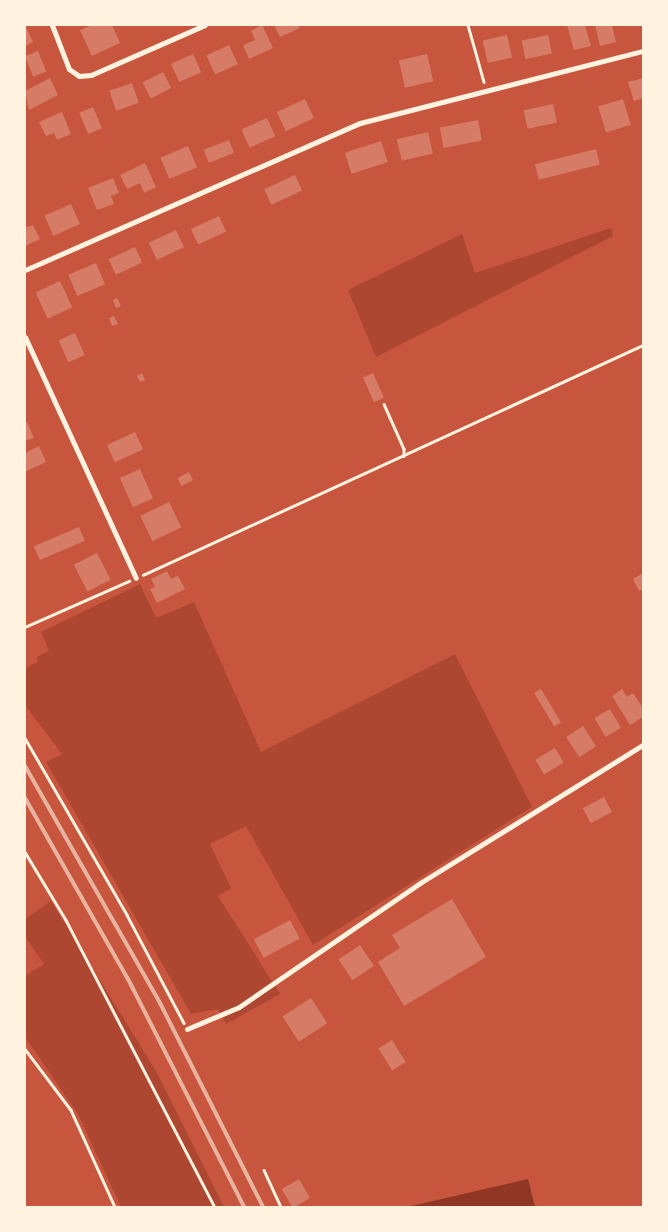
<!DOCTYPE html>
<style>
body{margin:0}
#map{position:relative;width:668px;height:1232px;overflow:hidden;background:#c8553d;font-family:Merriweather,serif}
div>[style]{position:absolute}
.green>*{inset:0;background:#ae4732}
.water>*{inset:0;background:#8f3625}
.building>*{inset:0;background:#d67c66;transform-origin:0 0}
.path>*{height:2.5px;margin:-1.25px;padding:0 1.25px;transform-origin:1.25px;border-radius:1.25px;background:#fff3e0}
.minor>*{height:5px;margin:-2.5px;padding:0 2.5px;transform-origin:2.5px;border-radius:2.5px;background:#fff3e0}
.rail>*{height:4px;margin:-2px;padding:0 2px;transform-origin:2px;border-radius:2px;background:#e9b49f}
span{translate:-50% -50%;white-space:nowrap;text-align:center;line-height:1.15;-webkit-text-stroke:5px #fff3e0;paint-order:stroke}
.frame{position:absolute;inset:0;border:26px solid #fff3e0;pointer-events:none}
</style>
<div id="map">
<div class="green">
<i style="clip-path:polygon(611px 228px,613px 236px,376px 357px,348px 290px,462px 234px,475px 273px)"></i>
<i style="clip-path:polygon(140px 584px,156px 618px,194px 602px,261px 752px,455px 654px,532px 807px,313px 945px,246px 826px,210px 844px,231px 888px,218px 896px,280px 994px,226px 1024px,218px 1009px,191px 1014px,46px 762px,62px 754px,25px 705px,25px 668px,38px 662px,37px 657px,49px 651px,41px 632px)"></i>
<i style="clip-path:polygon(51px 901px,156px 1071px,224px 1207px,121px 1207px,78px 1114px,25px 1037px,25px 976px,44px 964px,25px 937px,25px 919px)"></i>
</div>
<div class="water">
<i style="clip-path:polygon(528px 1179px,535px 1207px,407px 1207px)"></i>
</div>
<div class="building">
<i style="clip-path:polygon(25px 25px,33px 42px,25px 46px)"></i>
<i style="clip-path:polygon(92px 25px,112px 25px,120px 43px,92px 56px,80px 30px)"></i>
<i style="clip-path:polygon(262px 25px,273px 48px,249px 59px,243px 45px,255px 40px,251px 31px)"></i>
<i style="clip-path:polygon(274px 25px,298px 25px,300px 28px,280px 37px)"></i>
<i style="clip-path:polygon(567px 25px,585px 25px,591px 46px,574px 50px)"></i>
<i style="clip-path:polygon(595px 25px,612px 25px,616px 42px,600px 46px)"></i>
<i style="left:507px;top:35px;width:23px;height:25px;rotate:77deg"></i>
<i style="left:548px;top:35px;width:19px;height:27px;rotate:78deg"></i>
<i style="left:229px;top:45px;width:21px;height:25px;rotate:65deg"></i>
<i style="left:38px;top:51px;width:22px;height:14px;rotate:68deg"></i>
<i style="left:193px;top:54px;width:20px;height:24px;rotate:66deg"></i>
<i style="left:427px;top:54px;width:28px;height:29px;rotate:77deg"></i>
<i style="left:163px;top:72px;width:18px;height:23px;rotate:63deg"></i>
<i style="clip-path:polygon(50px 78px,58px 95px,29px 110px,25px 91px)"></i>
<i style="clip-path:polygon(643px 78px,643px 98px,634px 101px,628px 82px)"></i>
<i style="left:132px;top:83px;width:21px;height:24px;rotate:71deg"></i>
<i style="left:305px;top:99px;width:21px;height:31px;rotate:65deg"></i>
<i style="left:623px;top:99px;width:27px;height:26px;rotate:73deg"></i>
<i style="left:553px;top:104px;width:19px;height:30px;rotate:78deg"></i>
<i style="left:93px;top:107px;width:23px;height:15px;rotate:67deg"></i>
<i style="clip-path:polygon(62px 112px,71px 134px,57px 140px,54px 133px,46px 136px,39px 122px)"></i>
<i style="left:267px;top:118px;width:20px;height:28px;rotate:66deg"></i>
<i style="left:478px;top:120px;width:21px;height:39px;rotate:79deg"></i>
<i style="left:428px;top:132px;width:22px;height:32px;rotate:77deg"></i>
<i style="left:229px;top:140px;width:14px;height:27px;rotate:69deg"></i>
<i style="left:381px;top:141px;width:22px;height:38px;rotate:72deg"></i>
<i style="left:188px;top:146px;width:23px;height:30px;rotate:67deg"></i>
<i style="left:596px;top:149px;width:16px;height:63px;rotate:76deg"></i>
<i style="clip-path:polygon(145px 163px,156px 187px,144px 193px,140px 183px,127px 189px,120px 175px)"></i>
<i style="left:295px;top:175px;width:17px;height:34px;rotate:65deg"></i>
<i style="clip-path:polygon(113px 178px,119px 193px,111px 196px,114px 204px,97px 210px,88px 188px)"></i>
<i style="left:71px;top:204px;width:22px;height:29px;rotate:66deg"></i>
<i style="left:219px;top:216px;width:17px;height:31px;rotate:65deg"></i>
<i style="clip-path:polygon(33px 225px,40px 239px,25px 246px,25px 228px)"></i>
<i style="left:176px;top:230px;width:19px;height:30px;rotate:65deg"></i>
<i style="left:135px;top:247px;width:17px;height:29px;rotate:65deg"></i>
<i style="left:96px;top:263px;width:23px;height:30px;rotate:67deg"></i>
<i style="left:60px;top:281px;width:29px;height:27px;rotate:65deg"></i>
<i style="clip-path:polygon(117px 298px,121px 306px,116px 308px,113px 300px)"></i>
<i style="clip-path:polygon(114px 316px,118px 324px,112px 326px,109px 318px)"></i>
<i style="left:75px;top:333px;width:24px;height:18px;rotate:66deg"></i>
<i style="clip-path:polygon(142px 373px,145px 380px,140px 382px,137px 376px)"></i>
<i style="left:373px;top:373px;width:27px;height:11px;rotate:66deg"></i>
<i style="clip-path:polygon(27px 422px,34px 438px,25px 441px,25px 423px)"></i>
<i style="left:135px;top:432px;width:19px;height:31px;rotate:65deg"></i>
<i style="clip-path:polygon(39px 446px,46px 462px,25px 472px,25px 453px)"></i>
<i style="left:140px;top:469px;width:32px;height:22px;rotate:66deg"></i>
<i style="left:189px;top:472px;width:9px;height:13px;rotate:63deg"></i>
<i style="left:169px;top:502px;width:28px;height:32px;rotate:64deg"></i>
<i style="left:79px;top:527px;width:15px;height:49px;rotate:67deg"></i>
<i style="left:97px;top:553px;width:30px;height:26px;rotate:63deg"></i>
<i style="clip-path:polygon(167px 571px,171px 579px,178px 576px,185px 589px,157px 603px,150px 589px,155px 587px,151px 579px)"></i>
<i style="clip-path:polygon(643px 573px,643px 589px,639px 591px,633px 579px)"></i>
<i style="left:541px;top:689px;width:39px;height:8px;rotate:59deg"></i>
<i style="clip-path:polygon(622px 689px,627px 697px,633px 693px,643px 708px,643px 717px,630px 725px,612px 696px)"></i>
<i style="left:610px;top:709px;width:22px;height:18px;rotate:60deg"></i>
<i style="left:583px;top:726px;width:24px;height:20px;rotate:57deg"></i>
<i style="left:555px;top:748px;width:17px;height:23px;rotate:59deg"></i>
<i style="left:604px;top:797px;width:17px;height:24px;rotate:62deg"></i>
<i style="clip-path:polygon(452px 899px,486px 957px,404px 1006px,378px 962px,400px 948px,392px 935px)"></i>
<i style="left:290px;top:920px;width:21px;height:41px;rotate:62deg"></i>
<i style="left:360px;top:945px;width:25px;height:26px;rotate:56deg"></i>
<i style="left:311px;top:998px;width:30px;height:34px;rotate:57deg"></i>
<i style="left:392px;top:1040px;width:26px;height:16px;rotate:58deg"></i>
<i style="left:299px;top:1179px;width:22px;height:20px;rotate:60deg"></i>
</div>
<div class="path">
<i style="left:468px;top:25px;width:59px;rotate:74.3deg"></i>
<i style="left:384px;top:404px;width:49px;rotate:66deg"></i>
<i style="left:404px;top:449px;width:7px;rotate:90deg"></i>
<i style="left:143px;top:575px;width:550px;rotate:-24.7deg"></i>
<i style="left:25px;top:627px;width:114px;rotate:-23.9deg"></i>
<i style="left:25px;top:738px;width:204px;rotate:60deg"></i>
<i style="left:127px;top:915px;width:122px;rotate:62.2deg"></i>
<i style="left:25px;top:852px;width:79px;rotate:58.9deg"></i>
<i style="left:66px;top:920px;width:323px;rotate:62.6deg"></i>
<i style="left:25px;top:1049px;width:76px;rotate:53deg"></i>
<i style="left:71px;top:1110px;width:107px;rotate:65.6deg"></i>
<i style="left:264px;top:1170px;width:41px;rotate:65.3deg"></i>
</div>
<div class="minor">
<i style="left:52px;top:25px;width:47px;rotate:68.9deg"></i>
<i style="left:69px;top:69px;width:12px;rotate:35deg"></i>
<i style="left:79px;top:76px;width:12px;rotate:-5deg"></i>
<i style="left:91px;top:75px;width:124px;rotate:-23.7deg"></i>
<i style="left:25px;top:270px;width:366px;rotate:-23.7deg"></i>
<i style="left:360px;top:123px;width:292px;rotate:-14.3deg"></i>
<i style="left:25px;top:337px;width:265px;rotate:65.3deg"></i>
<i style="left:187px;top:1029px;width:56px;rotate:-22.9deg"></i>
<i style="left:239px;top:1007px;width:219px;rotate:-34.4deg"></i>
<i style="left:420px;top:883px;width:262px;rotate:-31.8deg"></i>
</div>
<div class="rail">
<i style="left:25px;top:766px;width:273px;rotate:60.3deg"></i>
<i style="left:160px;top:1003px;width:229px;rotate:63.2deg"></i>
<i style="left:25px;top:798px;width:208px;rotate:60.4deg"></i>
<i style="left:128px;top:979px;width:256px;rotate:63deg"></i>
</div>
<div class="frame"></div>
</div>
